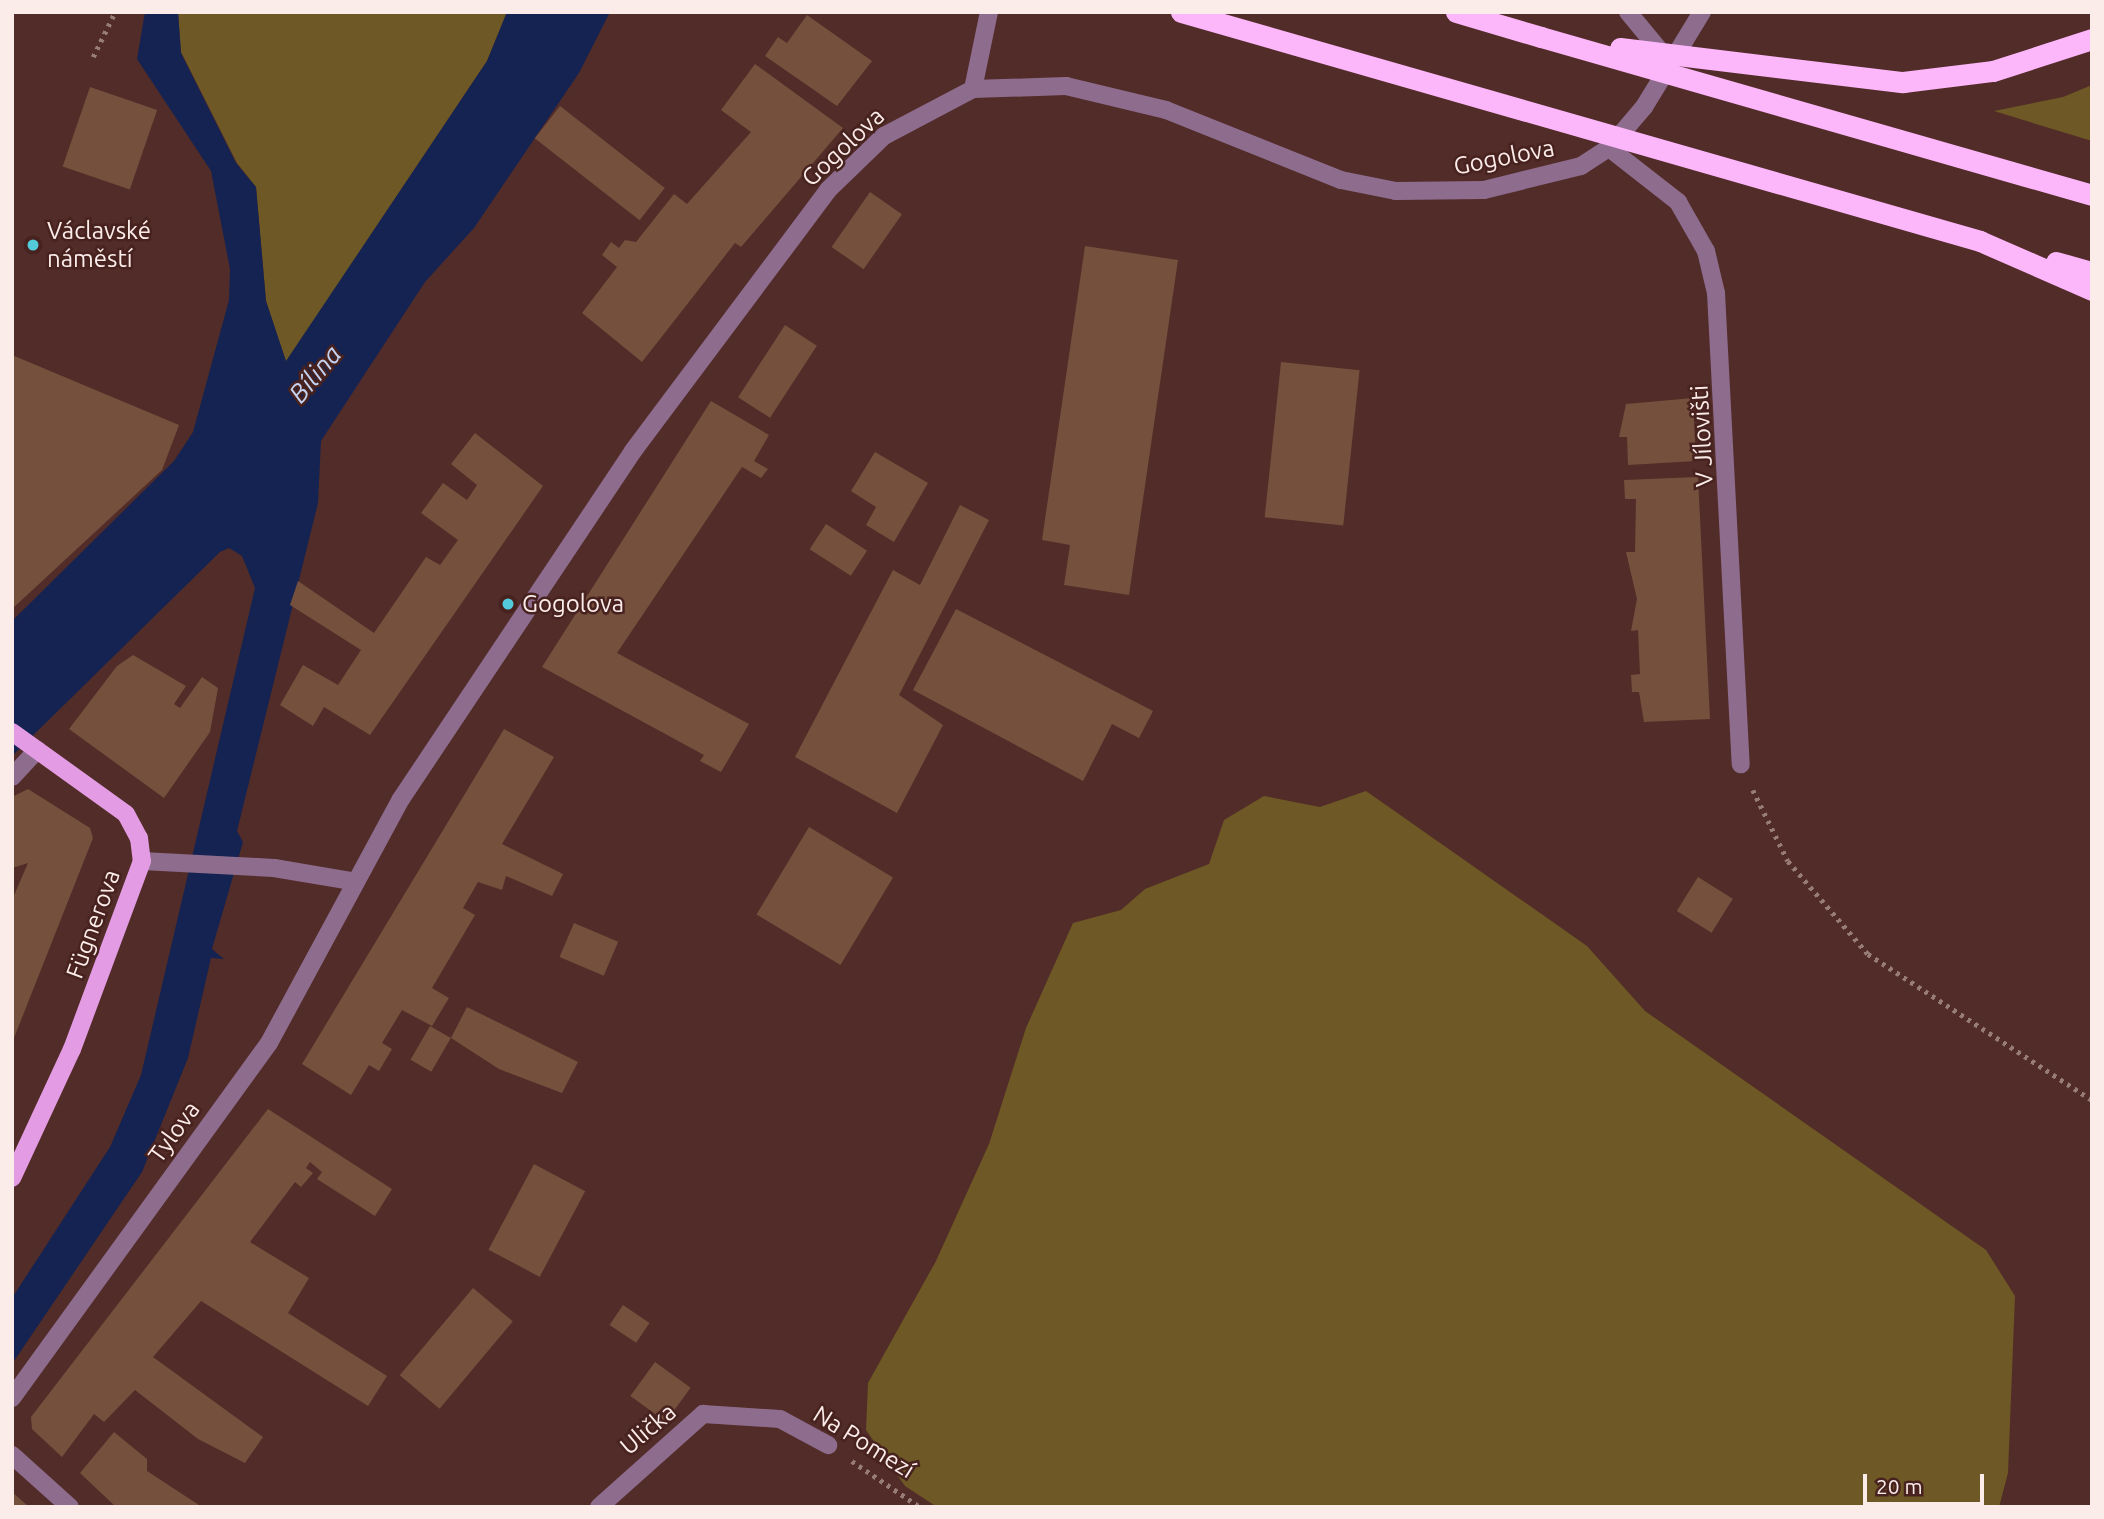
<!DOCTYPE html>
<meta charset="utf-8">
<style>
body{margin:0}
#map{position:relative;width:2104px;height:1519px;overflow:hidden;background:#522c28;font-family:Ubuntu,sans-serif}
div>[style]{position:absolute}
.green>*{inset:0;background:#6e5825}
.water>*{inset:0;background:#142351}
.building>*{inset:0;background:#75503d;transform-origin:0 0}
.path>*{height:4.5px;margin-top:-2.25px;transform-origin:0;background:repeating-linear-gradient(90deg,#987c78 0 3.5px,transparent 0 8.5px)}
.minor>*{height:18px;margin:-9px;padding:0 9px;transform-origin:9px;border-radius:9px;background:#8e6c8e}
.major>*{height:18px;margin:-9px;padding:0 9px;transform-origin:9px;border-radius:9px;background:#e39ce3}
.highway>*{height:21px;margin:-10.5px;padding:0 10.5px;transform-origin:10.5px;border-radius:10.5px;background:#fcb7fb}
.highway-bridge>*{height:21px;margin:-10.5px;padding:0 10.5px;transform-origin:10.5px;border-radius:10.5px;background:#fcb7fb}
.dots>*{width:19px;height:19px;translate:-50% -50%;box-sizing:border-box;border:4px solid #47221e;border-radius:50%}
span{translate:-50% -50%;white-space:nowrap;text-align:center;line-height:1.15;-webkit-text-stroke:5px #47221e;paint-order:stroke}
.street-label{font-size:24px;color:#fbecea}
.poi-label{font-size:24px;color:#fbecea}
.left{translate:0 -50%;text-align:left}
.water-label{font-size:26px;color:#c5d3f3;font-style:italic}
.frame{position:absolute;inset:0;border:14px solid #fbecea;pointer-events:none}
.scale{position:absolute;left:1863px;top:1474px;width:121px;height:32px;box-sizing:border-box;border:4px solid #fbecea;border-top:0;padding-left:9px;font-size:21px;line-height:24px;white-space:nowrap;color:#fbecea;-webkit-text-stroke:5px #47221e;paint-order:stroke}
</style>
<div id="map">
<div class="green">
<i style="clip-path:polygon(178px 12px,507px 12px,487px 61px,286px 362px,266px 301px,256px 187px,237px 163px,181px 52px)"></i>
<i style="clip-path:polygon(2092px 85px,2092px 141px,1994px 111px,2063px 97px)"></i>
<i style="clip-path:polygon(1366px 791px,1587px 946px,1645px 1011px,1986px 1250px,2015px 1296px,2008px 1473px,1999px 1507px,937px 1507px,905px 1486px,866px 1430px,868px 1383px,936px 1261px,989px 1144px,1026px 1028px,1073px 923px,1121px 910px,1145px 889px,1209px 864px,1224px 820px,1264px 796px,1320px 807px)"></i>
</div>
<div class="water">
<i style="clip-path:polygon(145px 12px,178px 12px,181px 53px,236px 163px,256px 187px,266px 301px,286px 361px,487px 61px,507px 12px,610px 12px,579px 73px,474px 228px,425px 282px,321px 441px,318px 503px,237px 831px,243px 842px,212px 949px,224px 959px,211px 958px,188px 1058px,142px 1172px,12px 1364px,12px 1298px,110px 1147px,141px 1075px,255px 588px,242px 556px,229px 548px,220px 552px,12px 756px,12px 621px,174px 461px,193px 432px,229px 300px,230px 269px,211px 171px,137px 59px)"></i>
</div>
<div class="building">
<i style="clip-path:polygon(807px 15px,872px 61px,837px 106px,765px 56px,778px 37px,787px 43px)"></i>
<i style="clip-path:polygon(755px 64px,843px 128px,741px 247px,735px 243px,642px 362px,582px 313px,617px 267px,602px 255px,611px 242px,619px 248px,625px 240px,636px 242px,674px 194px,687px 204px,751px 132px,721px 110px)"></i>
<i style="left:90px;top:87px;width:71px;height:84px;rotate:19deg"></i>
<i style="left:560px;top:106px;width:133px;height:41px;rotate:38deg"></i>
<i style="left:870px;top:192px;width:39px;height:67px;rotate:35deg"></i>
<i style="clip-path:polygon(1085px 246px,1178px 260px,1129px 595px,1064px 585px,1070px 545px,1042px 540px)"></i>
<i style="left:785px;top:325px;width:38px;height:86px;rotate:33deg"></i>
<i style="clip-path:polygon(12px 355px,179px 425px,162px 470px,12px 609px)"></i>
<i style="left:1281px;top:362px;width:79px;height:156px;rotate:6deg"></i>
<i style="clip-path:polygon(1693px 398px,1696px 461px,1628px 465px,1627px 437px,1619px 437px,1626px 404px)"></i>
<i style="clip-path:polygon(711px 401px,769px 435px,754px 461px,768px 469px,761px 478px,742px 467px,617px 653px,749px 724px,721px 772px,700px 761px,704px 755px,542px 667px)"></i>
<i style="clip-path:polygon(475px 433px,543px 486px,370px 735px,324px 707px,313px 726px,280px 705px,303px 665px,338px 685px,361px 650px,290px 605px,298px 581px,374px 633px,426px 557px,440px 565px,458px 540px,421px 513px,443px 483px,467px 500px,477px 485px,451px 464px)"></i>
<i style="clip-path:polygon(875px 452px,928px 483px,894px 542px,866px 525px,876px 507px,851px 491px)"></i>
<i style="clip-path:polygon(1698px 477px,1710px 719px,1644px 722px,1639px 692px,1632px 692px,1631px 675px,1640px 674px,1638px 630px,1631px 631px,1637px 599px,1626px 552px,1635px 552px,1636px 499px,1625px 499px,1624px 480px)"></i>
<i style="clip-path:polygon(960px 505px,989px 520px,899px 695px,943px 725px,897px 813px,795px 757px,893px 570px,920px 585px)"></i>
<i style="left:826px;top:524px;width:49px;height:30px;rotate:33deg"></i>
<i style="clip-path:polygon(956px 609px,1153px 711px,1139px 738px,1112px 724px,1083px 781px,913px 690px)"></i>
<i style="clip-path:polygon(133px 655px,186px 686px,174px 704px,180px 708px,202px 677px,218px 688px,210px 732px,164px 798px,69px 729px,117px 666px)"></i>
<i style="clip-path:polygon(504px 729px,554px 757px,502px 844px,563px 874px,552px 896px,506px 876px,502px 890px,478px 882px,463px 908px,475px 915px,432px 988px,449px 998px,432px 1026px,402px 1010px,382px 1043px,392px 1049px,379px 1071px,369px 1065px,351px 1095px,302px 1064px)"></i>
<i style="clip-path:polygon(28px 789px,90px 828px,93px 838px,12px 1043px,12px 900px,28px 863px,12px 868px,12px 797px)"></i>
<i style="left:809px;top:827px;width:98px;height:102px;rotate:31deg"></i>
<i style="left:1698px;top:877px;width:41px;height:40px;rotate:32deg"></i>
<i style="left:574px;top:923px;width:48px;height:37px;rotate:23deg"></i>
<i style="clip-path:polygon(467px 1007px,578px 1062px,562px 1093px,499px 1069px,451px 1038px)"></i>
<i style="left:430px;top:1026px;width:24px;height:39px;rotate:30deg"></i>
<i style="clip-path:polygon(268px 1109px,392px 1189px,375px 1216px,317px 1179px,322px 1172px,310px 1162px,306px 1168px,313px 1173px,301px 1187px,295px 1182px,250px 1242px,309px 1278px,288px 1313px,387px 1376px,368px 1406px,201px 1301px,153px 1357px,263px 1437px,245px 1463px,198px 1439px,135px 1390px,104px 1422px,94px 1414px,62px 1457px,32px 1429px,31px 1417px)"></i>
<i style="left:534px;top:1164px;width:58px;height:97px;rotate:28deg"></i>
<i style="left:473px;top:1288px;width:52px;height:114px;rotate:40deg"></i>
<i style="left:623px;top:1305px;width:32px;height:24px;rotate:34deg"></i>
<i style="left:655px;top:1362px;width:44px;height:42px;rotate:36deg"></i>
<i style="clip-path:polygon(114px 1432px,147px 1459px,147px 1471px,202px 1507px,116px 1507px,80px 1473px)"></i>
<i style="clip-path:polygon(12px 1492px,29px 1507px,12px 1507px)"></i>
</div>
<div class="path">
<i style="left:93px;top:57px;width:50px;rotate:-63.9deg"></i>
<i style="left:1753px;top:790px;width:79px;rotate:63.8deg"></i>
<i style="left:1788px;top:861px;width:123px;rotate:49.3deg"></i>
<i style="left:1868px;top:954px;width:267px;rotate:33.1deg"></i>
<i style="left:852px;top:1461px;width:82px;rotate:34.1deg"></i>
</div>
<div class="minor">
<i style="left:1628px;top:12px;width:60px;rotate:50.4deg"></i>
<i style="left:973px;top:89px;width:79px;rotate:-78.3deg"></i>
<i style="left:1609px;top:148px;width:88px;rotate:38deg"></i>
<i style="left:1678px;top:202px;width:56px;rotate:60.3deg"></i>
<i style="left:1706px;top:251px;width:43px;rotate:76.6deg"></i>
<i style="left:1716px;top:293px;width:472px;rotate:87deg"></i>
<i style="left:12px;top:777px;width:37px;rotate:-47deg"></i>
<i style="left:142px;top:861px;width:132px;rotate:3deg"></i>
<i style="left:274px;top:868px;width:79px;rotate:9.5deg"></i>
<i style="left:12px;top:1398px;width:438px;rotate:-54.1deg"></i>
<i style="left:269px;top:1043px;width:277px;rotate:-61.6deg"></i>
<i style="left:401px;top:799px;width:418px;rotate:-56.3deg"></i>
<i style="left:633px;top:451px;width:326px;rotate:-53.2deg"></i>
<i style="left:828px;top:190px;width:78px;rotate:-44deg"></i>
<i style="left:884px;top:136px;width:101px;rotate:-27.8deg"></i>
<i style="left:973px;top:89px;width:93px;rotate:-1.8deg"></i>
<i style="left:1066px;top:86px;width:103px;rotate:13.5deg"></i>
<i style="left:1166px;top:110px;width:188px;rotate:21.8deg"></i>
<i style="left:1341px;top:180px;width:56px;rotate:11.3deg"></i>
<i style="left:1396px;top:191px;width:88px;rotate:-0.7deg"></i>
<i style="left:1484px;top:190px;width:100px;rotate:-13.9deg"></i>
<i style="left:1581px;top:166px;width:33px;rotate:-33deg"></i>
<i style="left:1609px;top:148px;width:54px;rotate:-49.5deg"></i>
<i style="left:1644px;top:107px;width:111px;rotate:-58.6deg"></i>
<i style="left:12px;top:1455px;width:78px;rotate:41.9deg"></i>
<i style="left:599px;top:1507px;width:140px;rotate:-41.8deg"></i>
<i style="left:703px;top:1414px;width:77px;rotate:3.7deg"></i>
<i style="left:780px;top:1419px;width:55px;rotate:28.4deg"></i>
</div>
<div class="major">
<i style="left:12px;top:732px;width:140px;rotate:35.7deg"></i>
<i style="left:126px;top:814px;width:27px;rotate:62deg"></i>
<i style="left:139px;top:838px;width:23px;rotate:83deg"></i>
<i style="left:142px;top:861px;width:201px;rotate:110.4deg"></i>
<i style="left:72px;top:1049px;width:142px;rotate:114.9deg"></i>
</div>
<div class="highway">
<i style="left:1456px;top:12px;width:89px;rotate:16.4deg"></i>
<i style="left:1980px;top:241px;width:122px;rotate:23.6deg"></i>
<i style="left:2056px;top:262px;width:37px;rotate:16deg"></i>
</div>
<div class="highway-bridge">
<i style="left:1181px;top:12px;width:831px;rotate:15.99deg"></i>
<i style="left:1541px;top:37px;width:573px;rotate:16deg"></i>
<i style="left:1620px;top:48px;width:285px;rotate:6.9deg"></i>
<i style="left:1903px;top:82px;width:91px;rotate:-7deg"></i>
<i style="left:1993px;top:71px;width:104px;rotate:-17.9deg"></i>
</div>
<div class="dots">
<i style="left:33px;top:245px;background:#53cbda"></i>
<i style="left:508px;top:604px;background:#53cbda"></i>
</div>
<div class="street-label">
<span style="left:843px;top:147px;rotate:-43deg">Gogolova</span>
<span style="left:1504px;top:157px;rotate:-11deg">Gogolova</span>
<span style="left:1702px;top:436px;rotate:-93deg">V Jílovišti</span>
<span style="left:93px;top:924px;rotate:-70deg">Fügnerova</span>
<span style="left:174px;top:1132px;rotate:-54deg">Tylova</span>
<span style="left:648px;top:1429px;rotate:-40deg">Ulička</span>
<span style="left:864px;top:1442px;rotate:32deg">Na Pomezí</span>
</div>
<div class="poi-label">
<span class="left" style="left:47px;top:245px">Václavské<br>náměstí</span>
<span class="left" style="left:522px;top:604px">Gogolova</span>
</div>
<div class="water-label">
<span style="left:315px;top:374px;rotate:-50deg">Bílina</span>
</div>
<div class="frame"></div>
<div class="scale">20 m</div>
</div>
